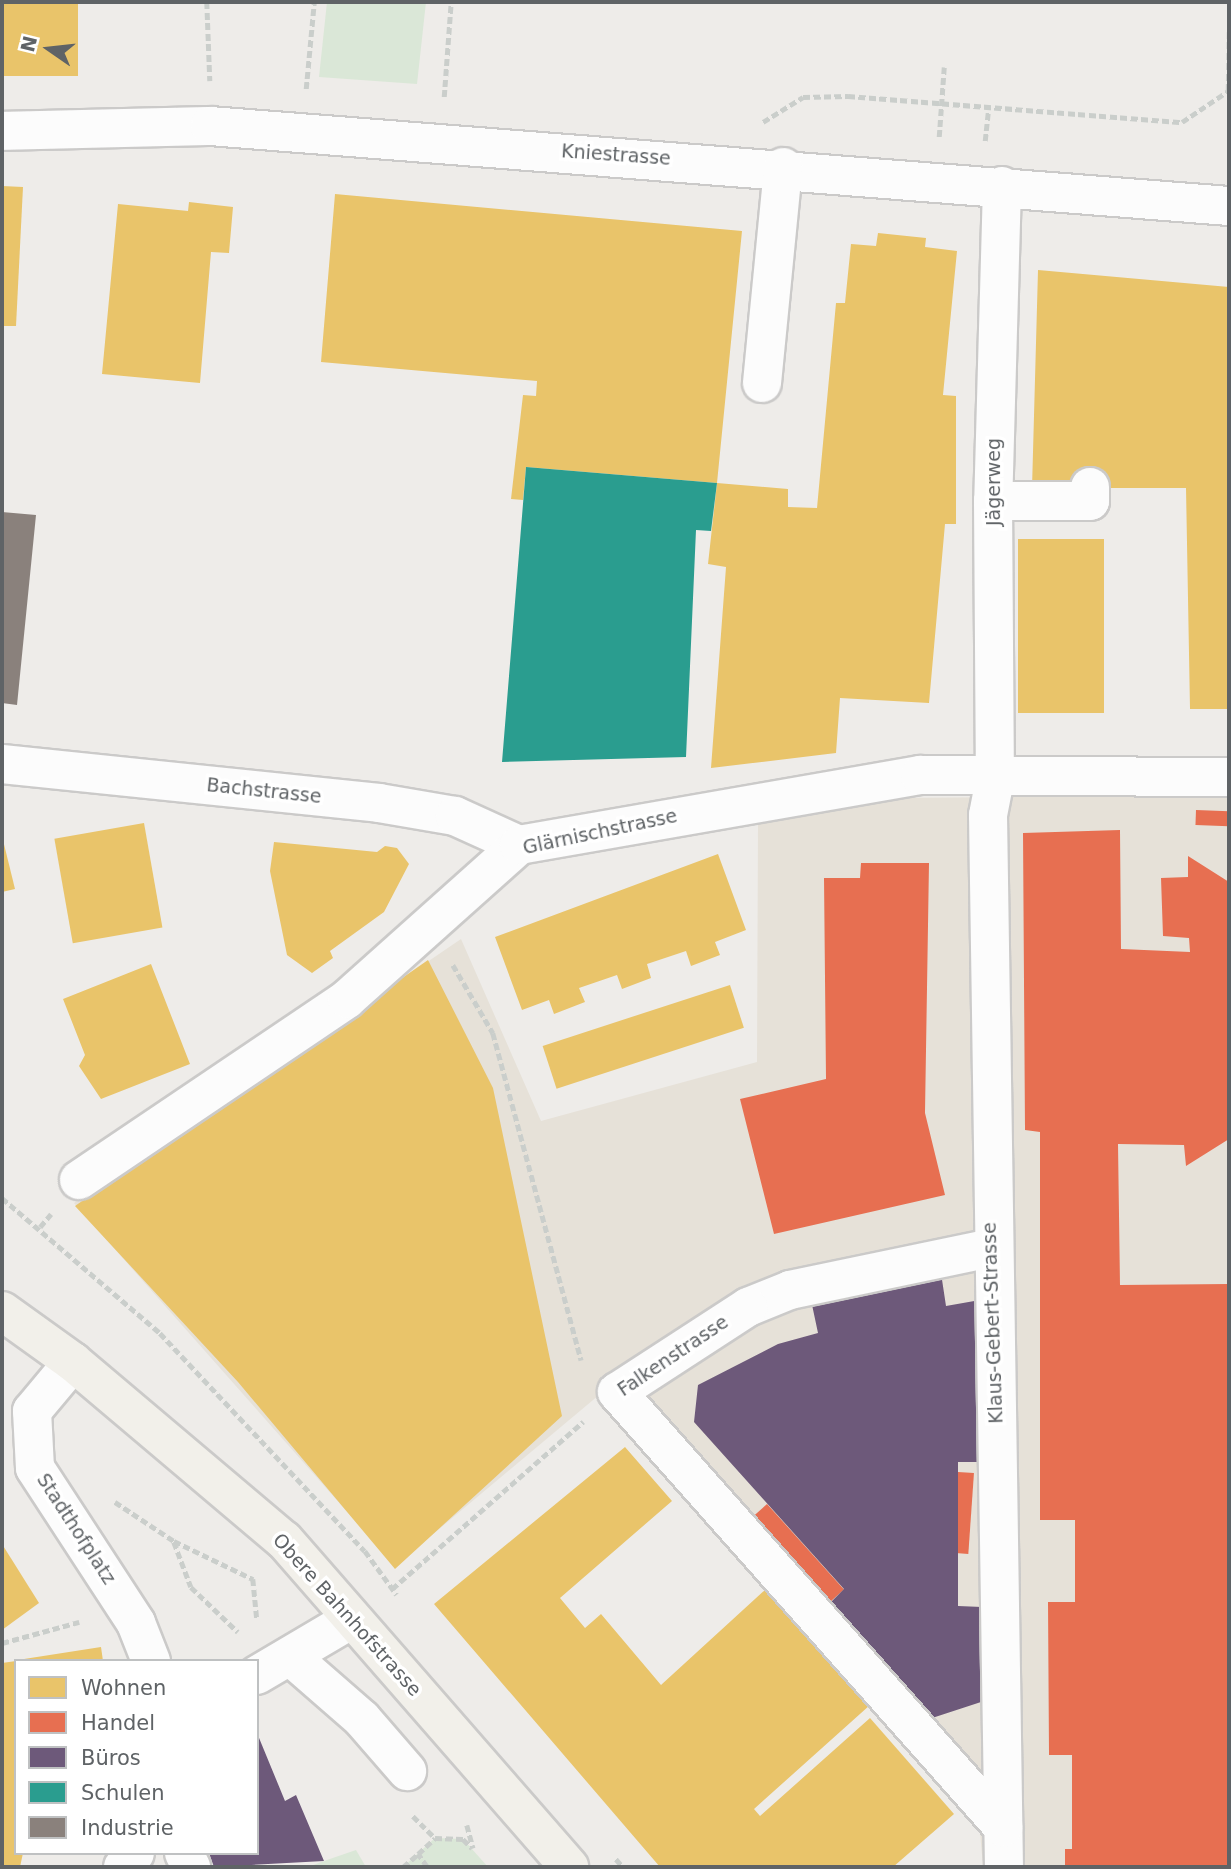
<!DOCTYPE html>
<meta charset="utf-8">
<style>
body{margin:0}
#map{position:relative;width:1231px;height:1869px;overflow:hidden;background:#eeece9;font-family:"DejaVu Sans",sans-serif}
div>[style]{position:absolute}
.commercial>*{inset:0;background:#e6e1d8}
.green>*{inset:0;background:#dae7d7}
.homes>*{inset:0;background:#e9c46a;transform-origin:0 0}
.shops>*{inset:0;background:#e76f51;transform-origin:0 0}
.offices>*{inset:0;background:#6d597a}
.schools>*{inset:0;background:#2a9d8f}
.industry>*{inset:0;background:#8a817c}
.path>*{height:4.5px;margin-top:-2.25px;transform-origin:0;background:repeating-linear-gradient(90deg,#cacecb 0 7px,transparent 0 10.5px)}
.roads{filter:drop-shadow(2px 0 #cbcac9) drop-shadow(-2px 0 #cbcac9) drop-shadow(0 2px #cbcac9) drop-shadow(0 -2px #cbcac9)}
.minor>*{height:38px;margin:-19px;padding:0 19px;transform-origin:19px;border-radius:19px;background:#fcfcfc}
.major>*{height:38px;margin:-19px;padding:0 19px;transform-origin:19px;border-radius:19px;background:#f2f0ea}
span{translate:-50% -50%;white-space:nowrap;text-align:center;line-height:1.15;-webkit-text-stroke:7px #fff;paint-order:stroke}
.street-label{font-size:19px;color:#5f6366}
.frame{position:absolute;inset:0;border:4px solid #5f6366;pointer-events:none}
.legend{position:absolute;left:14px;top:1659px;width:245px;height:196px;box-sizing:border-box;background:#fff;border:2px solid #bfc1c2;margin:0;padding:9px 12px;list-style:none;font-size:21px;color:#5f6366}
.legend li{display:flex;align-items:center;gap:14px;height:35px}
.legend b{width:35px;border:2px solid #bfc1c2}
.north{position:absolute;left:14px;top:14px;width:70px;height:70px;-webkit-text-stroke:5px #fff;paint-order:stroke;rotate:284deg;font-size:19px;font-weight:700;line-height:28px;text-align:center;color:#5f6366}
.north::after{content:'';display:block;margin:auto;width:24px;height:32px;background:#5f6366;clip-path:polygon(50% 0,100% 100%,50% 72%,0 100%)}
</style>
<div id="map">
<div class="commercial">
<i style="clip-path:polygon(1229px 795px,1229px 1867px,983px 1867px,979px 1820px,605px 1390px,395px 1566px,74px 1203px,461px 939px,541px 1121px,757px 1062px,758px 824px,895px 798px)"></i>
</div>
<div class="green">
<i style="clip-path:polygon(327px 2px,426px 2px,417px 84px,319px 77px)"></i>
<i style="clip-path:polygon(435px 1838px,463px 1839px,488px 1867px,403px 1867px)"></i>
<i style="clip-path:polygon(356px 1850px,366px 1867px,308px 1867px,324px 1861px)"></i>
</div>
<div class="homes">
<i style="left:2px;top:2px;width:76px;height:74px"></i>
<i style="clip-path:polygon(2px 186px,23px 187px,16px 326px,2px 326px)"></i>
<i style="clip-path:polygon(335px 194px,742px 231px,717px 483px,526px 467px,523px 500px,511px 499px,523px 395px,536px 396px,537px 381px,321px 362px)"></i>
<i style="clip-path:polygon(189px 202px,233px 207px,229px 253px,211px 252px,200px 383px,102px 374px,118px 204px,188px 211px)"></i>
<i style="clip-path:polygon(878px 233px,926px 238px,925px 247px,957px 251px,943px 395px,956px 396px,956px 524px,945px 524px,929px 703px,840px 698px,836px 753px,711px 768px,726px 567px,708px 564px,717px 483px,788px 489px,788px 507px,817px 508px,836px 303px,845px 303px,851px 244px,876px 246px)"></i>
<i style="clip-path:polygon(1038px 270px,1229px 287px,1229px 709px,1190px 709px,1186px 488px,1032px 488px)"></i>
<i style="left:1104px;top:539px;width:174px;height:86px;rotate:90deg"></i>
<i style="left:144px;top:823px;width:106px;height:91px;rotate:80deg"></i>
<i style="clip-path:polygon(2px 836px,15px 889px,2px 892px)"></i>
<i style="clip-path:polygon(274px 842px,377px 852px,385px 846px,397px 848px,409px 864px,384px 912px,330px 951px,333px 958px,312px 973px,287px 955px,270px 871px)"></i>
<i style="clip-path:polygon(718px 854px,746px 930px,715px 942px,720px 955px,691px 966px,686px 951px,647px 964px,651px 978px,622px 989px,617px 975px,579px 988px,585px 1002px,554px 1014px,549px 1000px,522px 1010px,495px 937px)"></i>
<i style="clip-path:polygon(428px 960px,493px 1088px,562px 1416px,395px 1569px,238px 1382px,75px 1206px)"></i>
<i style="clip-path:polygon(151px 964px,190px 1064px,101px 1099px,79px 1066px,85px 1055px,63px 999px)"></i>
<i style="left:730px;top:985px;width:45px;height:197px;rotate:72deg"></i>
<i style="clip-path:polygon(625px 1447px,672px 1501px,560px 1598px,585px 1628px,601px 1614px,661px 1685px,766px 1589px,870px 1705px,754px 1809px,760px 1816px,870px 1718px,954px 1814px,893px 1867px,660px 1867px,434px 1604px)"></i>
<i style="clip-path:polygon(2px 1544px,39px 1603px,2px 1630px)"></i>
<i style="clip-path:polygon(101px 1647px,103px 1661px,24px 1661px,24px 1659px)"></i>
<i style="clip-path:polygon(16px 1661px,16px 1853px,23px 1853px,20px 1867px,2px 1867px,2px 1663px)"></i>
</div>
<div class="shops">
<i style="left:1196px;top:810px;width:33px;height:15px;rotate:2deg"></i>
<i style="clip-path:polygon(1120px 830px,1121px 949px,1190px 952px,1189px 938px,1163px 936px,1161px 878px,1188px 877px,1188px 856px,1229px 882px,1229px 1139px,1186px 1166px,1184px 1145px,1118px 1144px,1120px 1285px,1229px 1284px,1229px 1867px,1065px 1867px,1065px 1849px,1072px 1849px,1072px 1755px,1049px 1755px,1048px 1602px,1075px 1602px,1075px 1520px,1040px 1520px,1040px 1132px,1025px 1130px,1023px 833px)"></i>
<i style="clip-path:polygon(861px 863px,929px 863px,925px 1113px,945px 1195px,774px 1234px,740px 1099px,826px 1079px,824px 878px,860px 878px)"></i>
<i style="left:958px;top:1472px;width:16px;height:81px;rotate:4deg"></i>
<i style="left:767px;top:1504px;width:115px;height:21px;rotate:48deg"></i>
</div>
<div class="offices">
<i style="clip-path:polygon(941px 1273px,946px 1306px,980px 1300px,982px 1462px,958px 1462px,958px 1606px,982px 1607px,981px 1702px,926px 1720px,829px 1604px,844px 1589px,694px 1422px,698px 1385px,778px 1344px,818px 1333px,811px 1300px)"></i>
<i style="clip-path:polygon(257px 1733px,285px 1801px,296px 1795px,324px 1861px,214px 1867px,209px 1853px,257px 1853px)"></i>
</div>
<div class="schools">
<i style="clip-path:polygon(526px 467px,717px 483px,711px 531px,696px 530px,686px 757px,502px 762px)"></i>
</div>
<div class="industry">
<i style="clip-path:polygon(2px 512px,36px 515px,17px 705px,2px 703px)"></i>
</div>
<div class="path">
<i style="left:207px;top:2px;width:79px;rotate:87.8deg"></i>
<i style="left:306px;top:89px;width:87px;rotate:-84.7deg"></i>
<i style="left:444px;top:97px;width:95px;rotate:-85.8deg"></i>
<i style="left:763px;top:122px;width:47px;rotate:-32deg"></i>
<i style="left:803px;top:97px;width:45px;rotate:-1.3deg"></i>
<i style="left:848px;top:96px;width:335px;rotate:4.5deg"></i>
<i style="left:1182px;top:122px;width:55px;rotate:-34deg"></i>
<i style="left:1228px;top:91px;width:59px;rotate:-89deg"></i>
<i style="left:939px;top:137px;width:70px;rotate:-85.9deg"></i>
<i style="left:985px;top:141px;width:31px;rotate:-84deg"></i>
<i style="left:453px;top:965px;width:79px;rotate:59.5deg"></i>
<i style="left:493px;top:1033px;width:339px;rotate:74.9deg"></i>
<i style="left:2px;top:1198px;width:208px;rotate:40.5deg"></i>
<i style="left:160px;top:1333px;width:299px;rotate:46.8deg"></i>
<i style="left:365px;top:1551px;width:54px;rotate:54deg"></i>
<i style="left:40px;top:1227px;width:17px;rotate:-50deg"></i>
<i style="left:115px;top:1502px;width:71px;rotate:33.5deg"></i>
<i style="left:174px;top:1541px;width:88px;rotate:25.7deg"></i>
<i style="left:174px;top:1542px;width:48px;rotate:69.3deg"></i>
<i style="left:191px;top:1587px;width:65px;rotate:43.8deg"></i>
<i style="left:253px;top:1579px;width:41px;rotate:84.4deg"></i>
<i style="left:392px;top:1589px;width:254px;rotate:-41.2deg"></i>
<i style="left:2px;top:1643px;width:80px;rotate:-15.3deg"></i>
<i style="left:413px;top:1816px;width:31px;rotate:45deg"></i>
<i style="left:435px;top:1838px;width:28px;rotate:2deg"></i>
<i style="left:463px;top:1839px;width:13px;rotate:45deg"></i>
<i style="left:467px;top:1825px;width:24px;rotate:75deg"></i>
<i style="left:616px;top:1859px;width:11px;rotate:49deg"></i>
<i style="left:403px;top:1867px;width:20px;rotate:-41deg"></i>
<i style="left:427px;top:1867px;width:16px;rotate:-125deg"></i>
<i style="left:418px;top:1854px;width:23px;rotate:-43deg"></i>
</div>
<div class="roads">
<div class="minor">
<i style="left:2px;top:131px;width:208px;rotate:-1.4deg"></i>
<i style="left:210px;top:126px;width:1022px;rotate:4.49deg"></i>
<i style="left:1002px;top:186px;width:315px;rotate:91.6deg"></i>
<i style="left:993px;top:501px;width:278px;rotate:89.6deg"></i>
<i style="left:995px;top:779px;width:37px;rotate:101deg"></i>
<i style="left:988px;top:815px;width:1052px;rotate:89.13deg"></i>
<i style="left:762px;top:383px;width:217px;rotate:-84.4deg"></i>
<i style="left:993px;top:501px;width:97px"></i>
<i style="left:1090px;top:501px;width:14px;rotate:-90deg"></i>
<i style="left:2px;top:764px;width:379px;rotate:5.9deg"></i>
<i style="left:379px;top:803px;width:77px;rotate:9.7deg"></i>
<i style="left:455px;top:816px;width:70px;rotate:24.4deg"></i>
<i style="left:79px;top:1180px;width:323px;rotate:-34deg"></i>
<i style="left:347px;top:999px;width:231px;rotate:-41.8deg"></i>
<i style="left:519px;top:845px;width:407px;rotate:-9.9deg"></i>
<i style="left:920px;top:775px;width:309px;rotate:0.4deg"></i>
<i style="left:991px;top:1248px;width:205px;rotate:168.2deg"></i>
<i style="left:790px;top:1290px;width:45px;rotate:158deg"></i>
<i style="left:748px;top:1307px;width:156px;rotate:147deg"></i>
<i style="left:617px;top:1392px;width:582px;rotate:48.42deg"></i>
<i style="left:73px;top:1362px;width:64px;rotate:129.9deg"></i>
<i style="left:32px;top:1411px;width:57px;rotate:87deg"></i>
<i style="left:35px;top:1468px;width:185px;rotate:56.9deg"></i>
<i style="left:136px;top:1623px;width:41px;rotate:68.5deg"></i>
<i style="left:291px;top:1657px;width:94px;rotate:41.1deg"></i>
<i style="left:362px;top:1719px;width:69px;rotate:49.1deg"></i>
<i style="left:257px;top:1675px;width:110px;rotate:-30.5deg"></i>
<i style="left:184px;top:1853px;width:16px;rotate:63deg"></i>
<i style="left:123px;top:1867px;width:18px;rotate:-49deg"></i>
</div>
<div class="major">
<i style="left:2px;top:1311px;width:87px;rotate:35.7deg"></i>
<i style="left:73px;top:1362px;width:276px;rotate:40.2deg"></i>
<i style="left:284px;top:1540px;width:434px;rotate:48.9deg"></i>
</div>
</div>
<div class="street-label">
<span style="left:616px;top:155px;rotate:4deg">Kniestrasse</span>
<span style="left:994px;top:482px;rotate:-90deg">Jägerweg</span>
<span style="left:264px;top:791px;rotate:6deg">Bachstrasse</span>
<span style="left:600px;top:832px;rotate:-12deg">Glärnischstrasse</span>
<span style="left:993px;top:1323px;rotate:-92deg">Klaus-Gebert-Strasse</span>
<span style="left:673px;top:1356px;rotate:-34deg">Falkenstrasse</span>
<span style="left:76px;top:1529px;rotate:57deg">Stadthofplatz</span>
<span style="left:347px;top:1615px;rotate:48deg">Obere Bahnhofstrasse</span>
</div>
<div class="frame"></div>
<ul class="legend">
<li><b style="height:19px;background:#e9c46a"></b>Wohnen</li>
<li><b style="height:19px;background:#e76f51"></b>Handel</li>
<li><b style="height:19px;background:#6d597a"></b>Büros</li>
<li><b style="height:19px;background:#2a9d8f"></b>Schulen</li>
<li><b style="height:19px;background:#8a817c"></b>Industrie</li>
</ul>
<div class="north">N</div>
</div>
